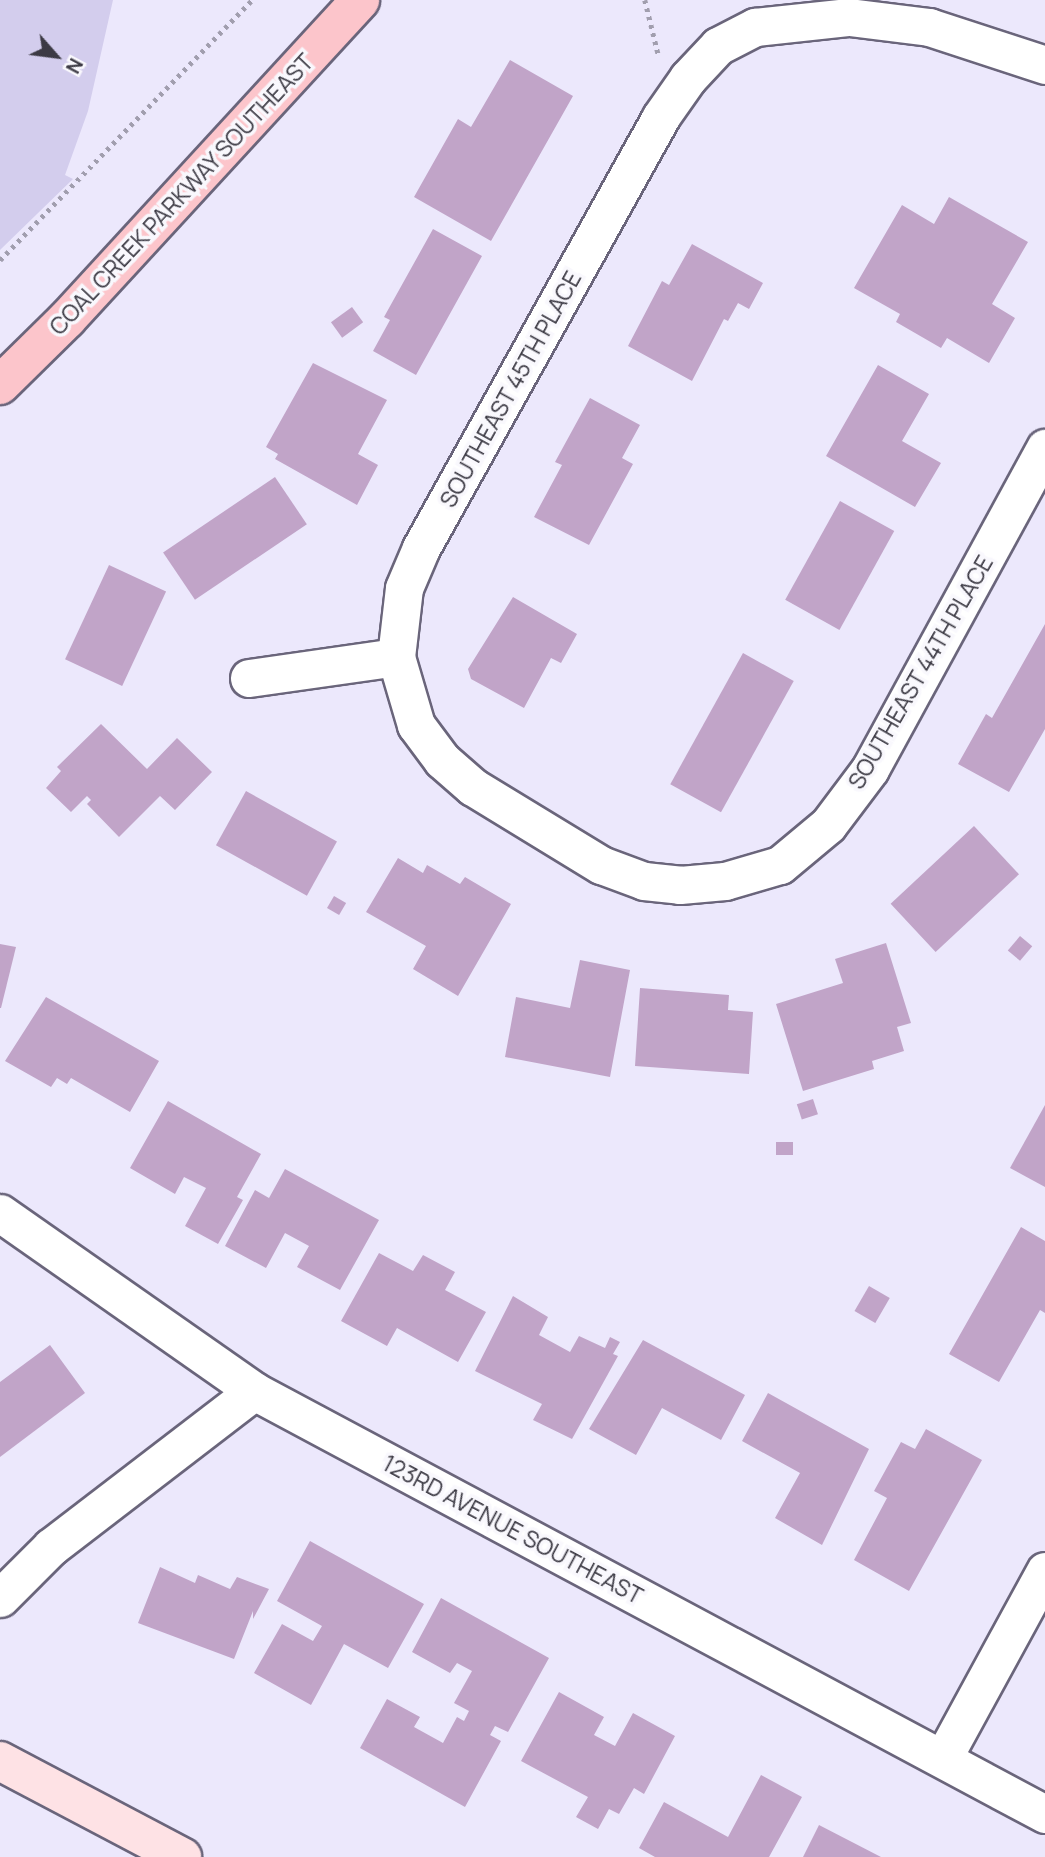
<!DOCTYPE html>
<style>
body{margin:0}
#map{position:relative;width:1045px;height:1857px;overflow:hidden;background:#ece8fc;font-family:Manrope,sans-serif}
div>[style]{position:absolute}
.green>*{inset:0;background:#d3cded}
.building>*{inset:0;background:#c1a4c8;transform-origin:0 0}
.path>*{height:4.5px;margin-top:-2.25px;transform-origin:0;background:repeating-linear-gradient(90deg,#a19eae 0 3.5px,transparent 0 8.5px)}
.roads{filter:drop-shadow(2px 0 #6a657b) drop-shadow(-2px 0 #6a657b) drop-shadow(0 2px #6a657b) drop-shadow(0 -2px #6a657b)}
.street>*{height:37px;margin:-18.5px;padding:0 18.5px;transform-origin:18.5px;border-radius:18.5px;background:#fff}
.secondary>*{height:38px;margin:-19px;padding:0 19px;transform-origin:19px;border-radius:19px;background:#fee2e5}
.primary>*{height:38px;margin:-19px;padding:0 19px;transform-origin:19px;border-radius:19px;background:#fcc5cb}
span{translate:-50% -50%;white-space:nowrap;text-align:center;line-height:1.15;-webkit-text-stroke:7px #f9f8fd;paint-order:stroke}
.street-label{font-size:23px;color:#3c3a44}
.north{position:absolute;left:21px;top:21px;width:70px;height:70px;-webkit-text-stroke:5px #f9f8fd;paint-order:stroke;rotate:118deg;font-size:19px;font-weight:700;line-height:28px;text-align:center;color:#3c3a44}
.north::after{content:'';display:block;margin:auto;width:24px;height:32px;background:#3c3a44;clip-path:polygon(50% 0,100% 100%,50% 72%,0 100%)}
</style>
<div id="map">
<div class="green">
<i style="clip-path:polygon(0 0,113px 0,88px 111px,65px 175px,73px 179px,0 250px)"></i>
</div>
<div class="building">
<i style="clip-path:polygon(510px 60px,573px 96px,491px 241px,414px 197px,458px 119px,471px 127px)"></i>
<i style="clip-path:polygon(949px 197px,1028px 242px,992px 304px,1015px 318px,989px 363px,947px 338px,941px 348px,896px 322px,900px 314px,854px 288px,902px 205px,934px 224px)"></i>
<i style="clip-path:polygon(433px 229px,482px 256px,416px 375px,373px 351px,390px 320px,384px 317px)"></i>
<i style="clip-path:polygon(692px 244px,763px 283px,749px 309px,738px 303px,728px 321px,724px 319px,692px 381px,628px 346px,662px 281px,669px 285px)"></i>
<i style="left:352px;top:307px;width:19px;height:26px;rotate:54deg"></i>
<i style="clip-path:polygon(313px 363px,387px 400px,358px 454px,378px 465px,357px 505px,275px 459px,278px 454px,266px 447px)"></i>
<i style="clip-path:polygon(878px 365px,929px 394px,902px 441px,941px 463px,915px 507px,826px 456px)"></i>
<i style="clip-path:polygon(590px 398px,640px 425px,622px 458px,633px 464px,589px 545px,534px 517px,562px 465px,555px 462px)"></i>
<i style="left:275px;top:477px;width:57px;height:135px;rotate:56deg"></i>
<i style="left:840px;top:501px;width:62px;height:113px;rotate:29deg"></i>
<i style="left:109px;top:565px;width:63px;height:104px;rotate:25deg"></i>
<i style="clip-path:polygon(513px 597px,577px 634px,561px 663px,551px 658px,524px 708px,471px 679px,468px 669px)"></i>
<i style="clip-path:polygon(1045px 624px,1045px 729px,1009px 792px,958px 764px,986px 714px,992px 718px)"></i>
<i style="left:743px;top:653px;width:58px;height:150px;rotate:29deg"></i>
<i style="clip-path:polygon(101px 724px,147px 769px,177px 738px,212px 772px,175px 810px,160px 796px,119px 837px,87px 804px,91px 800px,87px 796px,71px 812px,46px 788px,61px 771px,57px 767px)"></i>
<i style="left:246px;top:791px;width:104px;height:62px;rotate:29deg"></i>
<i style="left:974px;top:826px;width:66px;height:114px;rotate:47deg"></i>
<i style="clip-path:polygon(398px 858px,423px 873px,427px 865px,460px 884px,465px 877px,511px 904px,458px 996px,413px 969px,426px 946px,366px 912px)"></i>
<i style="left:334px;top:896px;width:14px;height:14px;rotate:30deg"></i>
<i style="left:1020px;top:936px;width:16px;height:19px;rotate:40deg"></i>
<i style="clip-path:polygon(886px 943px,911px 1023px,897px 1027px,904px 1051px,872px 1061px,874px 1069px,803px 1091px,776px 1004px,843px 983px,835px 959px)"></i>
<i style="clip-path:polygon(0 944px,16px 947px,1px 1008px,0 1008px)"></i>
<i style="clip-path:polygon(580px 960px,630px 970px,610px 1077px,505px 1057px,516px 997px,570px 1008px)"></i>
<i style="clip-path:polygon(640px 988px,729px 995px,728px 1010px,753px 1012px,749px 1074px,635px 1066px)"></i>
<i style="clip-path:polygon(46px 997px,159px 1061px,130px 1112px,71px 1078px,67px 1084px,57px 1078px,51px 1087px,5px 1061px)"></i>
<i style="left:813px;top:1099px;width:16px;height:17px;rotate:72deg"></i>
<i style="clip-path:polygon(168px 1101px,261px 1154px,237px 1197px,243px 1200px,218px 1244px,185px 1226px,206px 1188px,184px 1177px,175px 1194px,130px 1168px)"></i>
<i style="clip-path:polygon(1045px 1105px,1045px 1187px,1010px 1168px)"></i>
<i style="left:793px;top:1142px;width:13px;height:17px;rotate:90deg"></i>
<i style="clip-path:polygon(285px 1169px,379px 1220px,340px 1290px,297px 1267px,309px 1246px,285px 1233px,266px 1268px,225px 1246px,255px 1190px,269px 1198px)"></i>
<i style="clip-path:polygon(1021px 1227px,1045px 1241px,1045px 1313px,1040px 1310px,999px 1382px,949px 1354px)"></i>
<i style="clip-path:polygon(379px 1253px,413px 1271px,423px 1255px,455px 1272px,445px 1290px,486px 1312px,458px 1362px,397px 1328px,387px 1346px,341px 1321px)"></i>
<i style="left:869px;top:1286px;width:24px;height:29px;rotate:30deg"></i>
<i style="clip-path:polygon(513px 1296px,548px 1317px,539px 1335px,570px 1352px,579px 1336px,605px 1348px,610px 1337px,620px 1342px,613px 1354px,618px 1356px,572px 1439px,533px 1420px,542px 1404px,475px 1371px)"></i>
<i style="clip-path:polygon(643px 1340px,745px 1395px,721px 1440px,662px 1408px,636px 1455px,589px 1429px)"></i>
<i style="clip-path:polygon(50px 1345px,85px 1393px,0 1457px,0 1382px)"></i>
<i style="clip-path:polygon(768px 1393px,869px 1449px,822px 1545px,775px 1518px,800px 1473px,742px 1441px)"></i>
<i style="clip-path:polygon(926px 1429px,982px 1460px,909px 1591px,854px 1560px,887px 1498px,874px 1491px,901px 1442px,915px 1449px)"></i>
<i style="clip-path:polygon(310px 1541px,424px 1604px,388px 1668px,344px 1644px,311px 1705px,254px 1673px,282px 1624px,313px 1641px,322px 1626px,277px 1601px)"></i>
<i style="clip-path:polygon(160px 1567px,195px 1583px,198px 1575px,230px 1589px,237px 1577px,269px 1589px,253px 1619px,253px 1611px,234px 1659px,138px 1623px)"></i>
<i style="clip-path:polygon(441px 1598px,549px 1658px,508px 1732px,495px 1726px,490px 1735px,501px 1741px,465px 1807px,360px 1748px,387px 1699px,420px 1717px,414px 1727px,443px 1743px,457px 1717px,464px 1721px,469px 1711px,454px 1703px,472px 1671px,457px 1663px,450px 1673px,412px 1652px)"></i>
<i style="clip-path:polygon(559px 1692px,604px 1717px,594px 1735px,615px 1746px,633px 1713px,675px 1736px,644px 1794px,634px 1788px,619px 1814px,609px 1809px,598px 1829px,576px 1817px,588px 1797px,521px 1761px)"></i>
<i style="clip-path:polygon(761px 1775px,802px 1797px,769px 1857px,655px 1857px,639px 1848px,664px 1802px,728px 1837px)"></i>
<i style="clip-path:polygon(819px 1825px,881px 1857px,803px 1857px)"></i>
</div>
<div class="path">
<i style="left:645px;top:0;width:55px;rotate:76.2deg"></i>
<i style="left:0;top:260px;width:362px;rotate:-45.9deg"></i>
</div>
<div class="roads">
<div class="street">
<i style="left:396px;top:657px;width:71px;rotate:73.6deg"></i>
<i style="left:416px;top:725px;width:44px;rotate:53.4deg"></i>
<i style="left:442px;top:760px;width:41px;rotate:41.1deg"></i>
<i style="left:473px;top:787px;width:150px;rotate:31.4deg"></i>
<i style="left:601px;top:865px;width:46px;rotate:20.4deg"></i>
<i style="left:644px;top:881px;width:36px;rotate:6deg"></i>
<i style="left:680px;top:885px;width:45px;rotate:-5.1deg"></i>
<i style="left:725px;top:881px;width:57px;rotate:-16.2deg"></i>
<i style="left:780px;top:865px;width:62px;rotate:-39.8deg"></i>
<i style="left:828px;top:825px;width:70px;rotate:-53.1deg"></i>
<i style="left:870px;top:769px;width:366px;rotate:-61.4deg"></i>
<i style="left:249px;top:678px;width:148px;rotate:-8.1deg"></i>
<i style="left:396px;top:657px;width:69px;rotate:-83.4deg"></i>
<i style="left:404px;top:588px;width:43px;rotate:-67deg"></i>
<i style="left:421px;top:548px;width:492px;rotate:-60.9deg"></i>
<i style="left:660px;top:118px;width:49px;rotate:-55deg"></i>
<i style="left:688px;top:78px;width:44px;rotate:-46.8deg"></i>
<i style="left:718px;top:46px;width:42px;rotate:-27.2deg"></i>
<i style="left:755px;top:27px;width:95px;rotate:-6.1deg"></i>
<i style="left:849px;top:17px;width:81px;rotate:7.1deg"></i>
<i style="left:929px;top:27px;width:122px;rotate:18.1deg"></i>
<i style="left:0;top:1213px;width:310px;rotate:35deg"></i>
<i style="left:254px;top:1391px;width:897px;rotate:28.14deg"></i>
<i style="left:0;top:1598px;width:72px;rotate:-45deg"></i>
<i style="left:51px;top:1547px;width:256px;rotate:-37.5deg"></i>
<i style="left:943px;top:1758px;width:213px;rotate:-61.4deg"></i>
</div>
<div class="secondary">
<i style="left:0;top:1761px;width:206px;rotate:27.8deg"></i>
</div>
<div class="primary">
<i style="left:0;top:385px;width:94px;rotate:-44.6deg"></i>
<i style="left:67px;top:319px;width:433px;rotate:-47.4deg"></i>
</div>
</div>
<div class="street-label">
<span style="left:181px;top:194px;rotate:-47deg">COAL CREEK PARKWAY SOUTHEAST</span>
<span style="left:510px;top:389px;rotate:-61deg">SOUTHEAST 45TH PLACE</span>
<span style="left:920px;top:672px;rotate:-60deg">SOUTHEAST 44TH PLACE</span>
<span style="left:513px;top:1529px;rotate:28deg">123RD AVENUE SOUTHEAST</span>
</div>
<div class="north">N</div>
</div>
